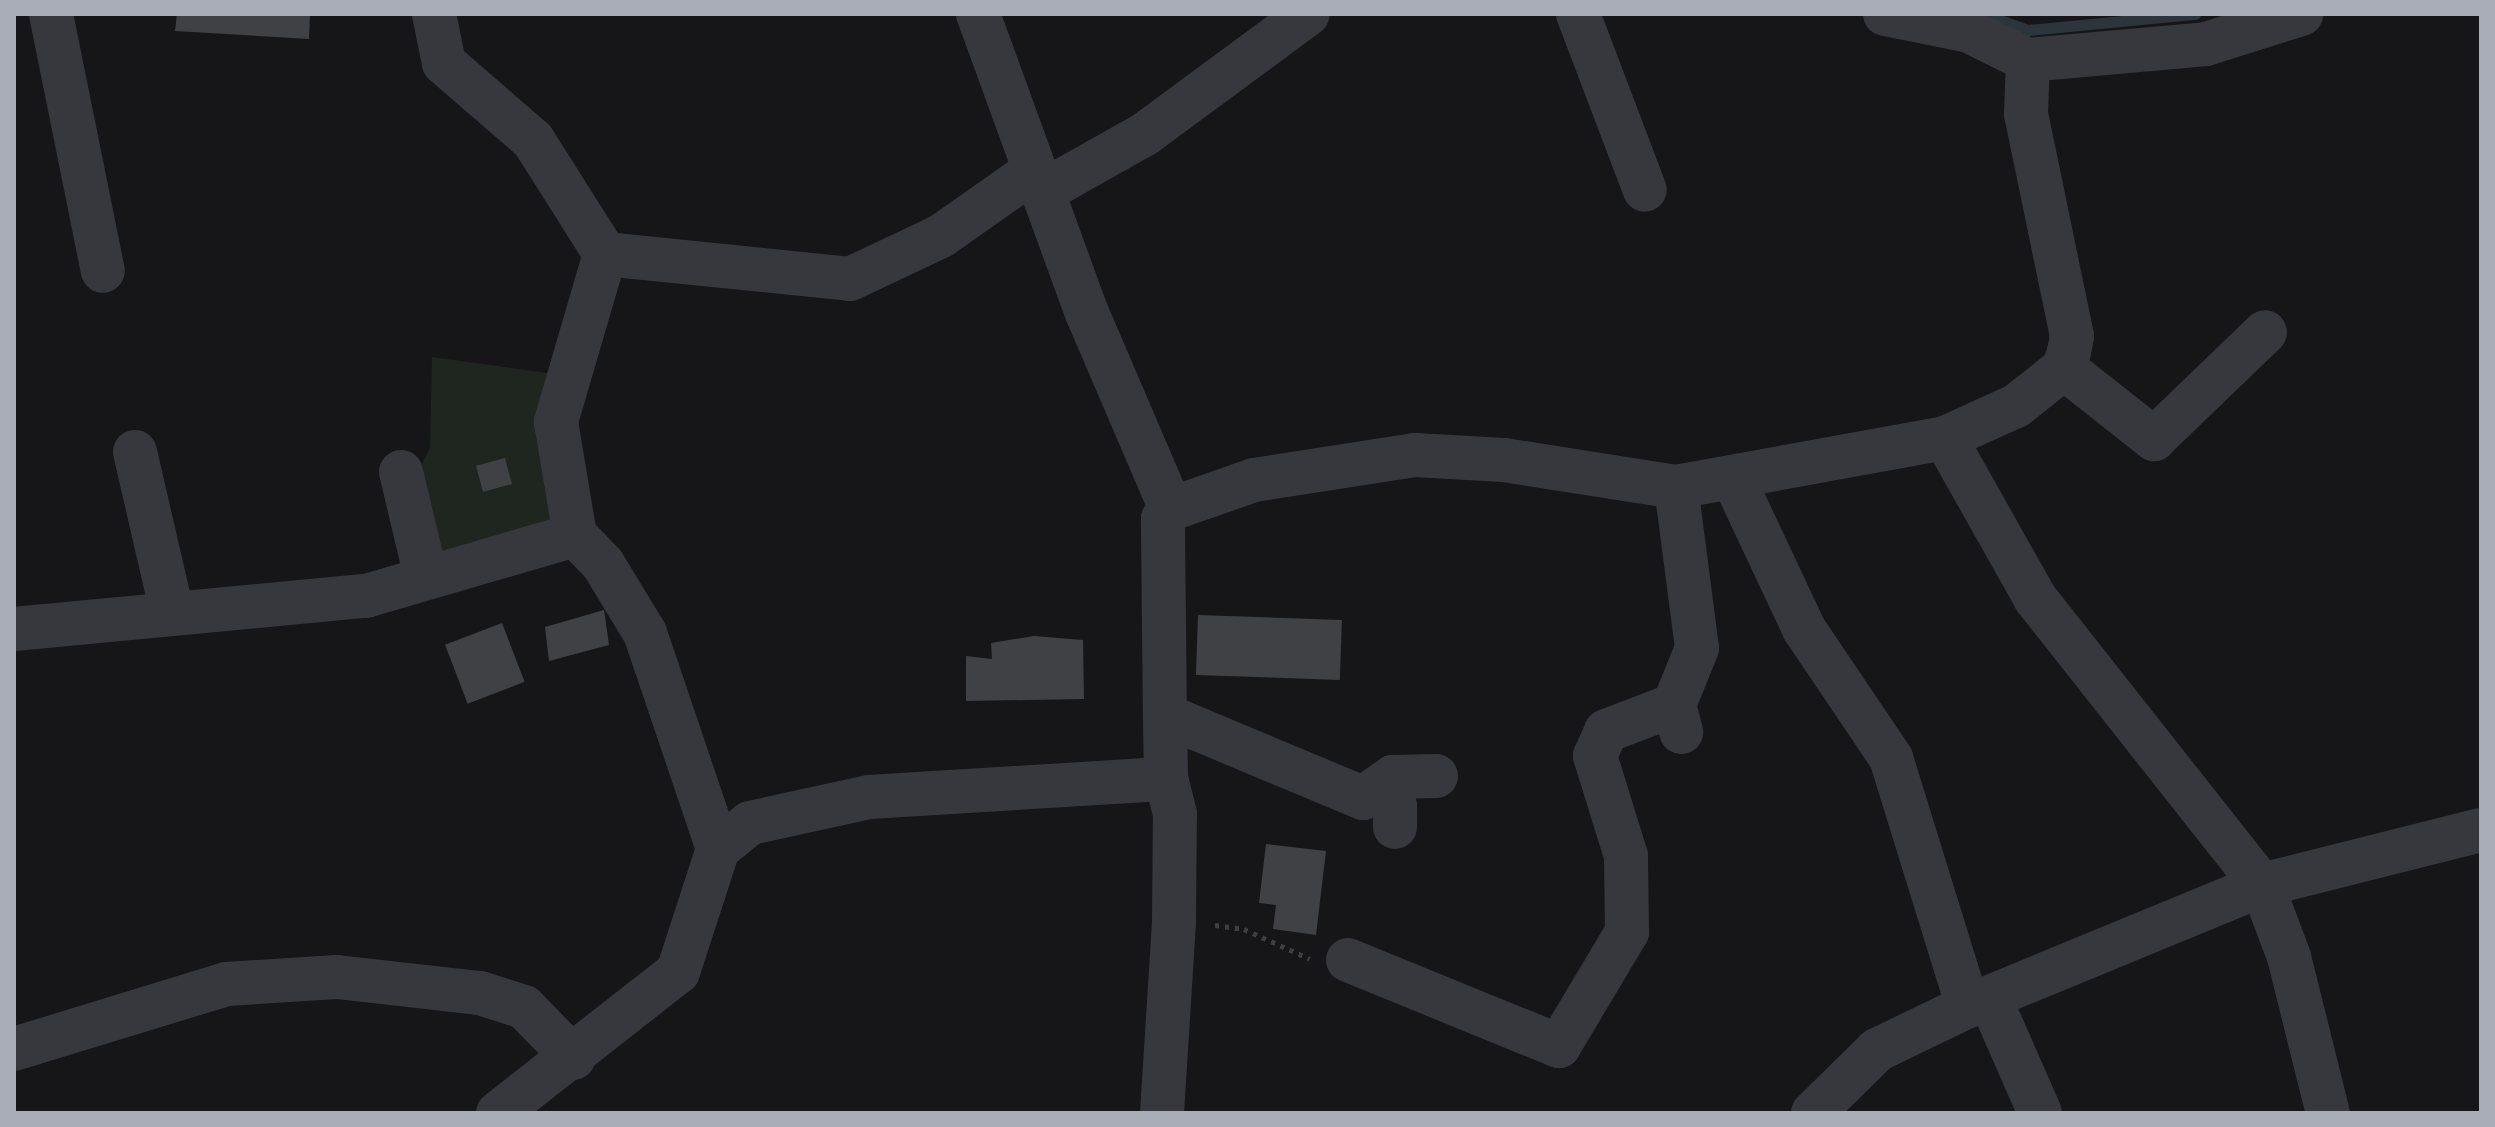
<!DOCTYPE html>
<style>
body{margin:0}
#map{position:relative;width:2495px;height:1127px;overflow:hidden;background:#161618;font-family:"Golos Text",sans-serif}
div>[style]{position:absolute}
.green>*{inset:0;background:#1e261f}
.stream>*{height:11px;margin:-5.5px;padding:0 5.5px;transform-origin:5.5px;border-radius:5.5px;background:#2c353c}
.building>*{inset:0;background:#404145;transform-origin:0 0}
.path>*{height:5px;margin-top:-2.5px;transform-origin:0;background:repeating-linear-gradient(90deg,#3d3f44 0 4px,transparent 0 10px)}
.minor>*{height:44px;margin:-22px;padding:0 22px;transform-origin:22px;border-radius:22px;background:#37383d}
span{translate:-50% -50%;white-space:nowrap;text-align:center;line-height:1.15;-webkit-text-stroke:7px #111113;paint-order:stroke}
.frame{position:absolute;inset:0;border:16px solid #a8adb8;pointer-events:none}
</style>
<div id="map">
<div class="green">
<i style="clip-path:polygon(432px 357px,569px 376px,575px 529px,426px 577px,417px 474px,430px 448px)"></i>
</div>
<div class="stream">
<i style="left:1983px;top:14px;width:48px;rotate:19.6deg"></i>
<i style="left:2028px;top:30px;width:168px;rotate:-5.5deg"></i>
</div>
<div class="building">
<i style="clip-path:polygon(177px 14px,310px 14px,309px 39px,175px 31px)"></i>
<i style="left:505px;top:458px;width:27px;height:30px;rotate:75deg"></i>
<i style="clip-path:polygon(604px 610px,609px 645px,549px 661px,545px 627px)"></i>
<i style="left:1198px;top:615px;width:144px;height:60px;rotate:2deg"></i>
<i style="left:502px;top:623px;width:63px;height:61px;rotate:69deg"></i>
<i style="clip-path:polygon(1034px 636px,1083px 640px,1084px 699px,966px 701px,966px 656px,992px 659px,991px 643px)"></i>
<i style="clip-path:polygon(1266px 844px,1326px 851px,1316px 935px,1273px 929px,1276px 905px,1259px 903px)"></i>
</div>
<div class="path">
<i style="left:1215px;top:925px;width:29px;rotate:8deg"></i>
<i style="left:1244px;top:929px;width:72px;rotate:24.4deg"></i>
</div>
<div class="minor">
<i style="left:51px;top:14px;width:262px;rotate:78.6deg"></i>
<i style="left:434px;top:14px;width:50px;rotate:78.5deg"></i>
<i style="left:444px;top:63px;width:118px;rotate:40.9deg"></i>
<i style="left:533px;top:140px;width:135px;rotate:57.7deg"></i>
<i style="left:605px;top:254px;width:175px;rotate:106.3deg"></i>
<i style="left:556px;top:422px;width:115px;rotate:80.5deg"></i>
<i style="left:575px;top:535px;width:40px;rotate:46deg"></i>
<i style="left:603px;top:564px;width:81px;rotate:58.7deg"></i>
<i style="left:645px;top:633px;width:228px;rotate:71.3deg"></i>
<i style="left:978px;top:14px;width:318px;rotate:70deg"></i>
<i style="left:1087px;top:313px;width:213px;rotate:66.8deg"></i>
<i style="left:1578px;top:14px;width:188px;rotate:69.2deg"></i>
<i style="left:1885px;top:14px;width:86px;rotate:11.4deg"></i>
<i style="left:1969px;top:31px;width:66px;rotate:26.2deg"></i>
<i style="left:1042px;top:192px;width:118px;rotate:-29.4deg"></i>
<i style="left:1145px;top:134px;width:202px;rotate:-36.4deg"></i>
<i style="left:605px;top:254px;width:246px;rotate:5.8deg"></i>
<i style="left:850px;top:279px;width:101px;rotate:-25.3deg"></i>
<i style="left:941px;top:236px;width:115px;rotate:-35.1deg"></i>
<i style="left:2064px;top:368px;width:115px;rotate:38.3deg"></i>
<i style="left:2154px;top:439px;width:154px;rotate:-43.9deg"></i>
<i style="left:1945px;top:438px;width:184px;rotate:60.6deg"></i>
<i style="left:2035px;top:598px;width:366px;rotate:51.7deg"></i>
<i style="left:2262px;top:885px;width:77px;rotate:69.4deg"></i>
<i style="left:2289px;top:957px;width:161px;rotate:76deg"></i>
<i style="left:135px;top:452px;width:164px;rotate:77deg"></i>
<i style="left:401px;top:472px;width:108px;rotate:76.6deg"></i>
<i style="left:1734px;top:480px;width:165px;rotate:64.8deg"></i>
<i style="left:1804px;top:629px;width:156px;rotate:56deg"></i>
<i style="left:1891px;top:758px;width:260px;rotate:72.8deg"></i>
<i style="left:14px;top:629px;width:354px;rotate:-5.4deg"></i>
<i style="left:366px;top:596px;width:218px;rotate:-16.3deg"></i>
<i style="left:1674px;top:705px;width:61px;rotate:-68deg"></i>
<i style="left:1697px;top:648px;width:162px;rotate:-97.4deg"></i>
<i style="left:1165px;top:722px;width:16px"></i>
<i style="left:1181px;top:722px;width:197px;rotate:22.7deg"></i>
<i style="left:1363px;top:798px;width:37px;rotate:-35deg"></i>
<i style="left:1393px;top:777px;width:43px;rotate:-1.3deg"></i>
<i style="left:1378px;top:788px;width:25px;rotate:47deg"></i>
<i style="left:1395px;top:806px;width:21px;rotate:90deg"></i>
<i style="left:1348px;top:960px;width:228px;rotate:22.2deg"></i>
<i style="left:1559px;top:1046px;width:133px;rotate:-59.2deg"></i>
<i style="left:1627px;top:932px;width:76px;rotate:-90.8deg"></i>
<i style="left:1626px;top:856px;width:105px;rotate:-107.2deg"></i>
<i style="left:1595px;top:756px;width:27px;rotate:-66deg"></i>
<i style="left:1606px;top:731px;width:73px;rotate:-20.9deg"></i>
<i style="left:1674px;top:705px;width:28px;rotate:75deg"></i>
<i style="left:1990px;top:999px;width:124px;rotate:66.3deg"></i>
<i style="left:14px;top:1049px;width:222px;rotate:-17deg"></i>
<i style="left:226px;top:984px;width:111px;rotate:-3.6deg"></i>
<i style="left:337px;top:977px;width:144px;rotate:6.4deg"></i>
<i style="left:480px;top:993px;width:46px;rotate:17.7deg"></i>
<i style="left:524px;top:1007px;width:71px;rotate:45.6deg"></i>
<i style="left:498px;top:1113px;width:229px;rotate:-38.1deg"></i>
<i style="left:678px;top:972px;width:129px;rotate:-72deg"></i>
<i style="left:718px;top:849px;width:41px;rotate:-39.1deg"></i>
<i style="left:750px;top:823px;width:122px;rotate:-12.3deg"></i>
<i style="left:869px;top:797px;width:298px;rotate:-3.5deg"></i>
<i style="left:1162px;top:1113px;width:193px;rotate:-86.4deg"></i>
<i style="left:1174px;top:920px;width:106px;rotate:-89.5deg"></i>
<i style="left:1175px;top:814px;width:36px;rotate:-104deg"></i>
<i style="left:1166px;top:779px;width:57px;rotate:-91deg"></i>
<i style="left:1165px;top:722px;width:203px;rotate:-90.6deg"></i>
<i style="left:1163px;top:519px;width:13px;rotate:-51deg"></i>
<i style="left:1171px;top:509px;width:88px;rotate:-19.3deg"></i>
<i style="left:1254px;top:480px;width:163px;rotate:-8.8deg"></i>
<i style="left:1415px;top:455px;width:89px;rotate:3.2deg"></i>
<i style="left:1504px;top:460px;width:174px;rotate:8.9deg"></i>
<i style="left:1676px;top:487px;width:273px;rotate:-10.3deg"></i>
<i style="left:1945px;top:438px;width:78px;rotate:-24.3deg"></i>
<i style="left:2016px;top:406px;width:61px;rotate:-38.4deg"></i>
<i style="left:2064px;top:368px;width:17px;rotate:-73deg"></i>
<i style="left:2069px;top:352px;width:16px;rotate:-79deg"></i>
<i style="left:2072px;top:336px;width:227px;rotate:-101.7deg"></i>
<i style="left:2026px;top:114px;width:54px;rotate:-87.9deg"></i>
<i style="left:2028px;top:60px;width:179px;rotate:-5.1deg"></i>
<i style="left:2206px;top:44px;width:100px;rotate:-17.5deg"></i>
<i style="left:1813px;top:1113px;width:90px;rotate:-44.5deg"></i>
<i style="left:1877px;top:1050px;width:101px;rotate:-25.8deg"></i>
<i style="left:1968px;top:1006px;width:318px;rotate:-22.4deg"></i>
<i style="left:2262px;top:885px;width:226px;rotate:-14.1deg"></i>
</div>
<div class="frame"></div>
</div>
